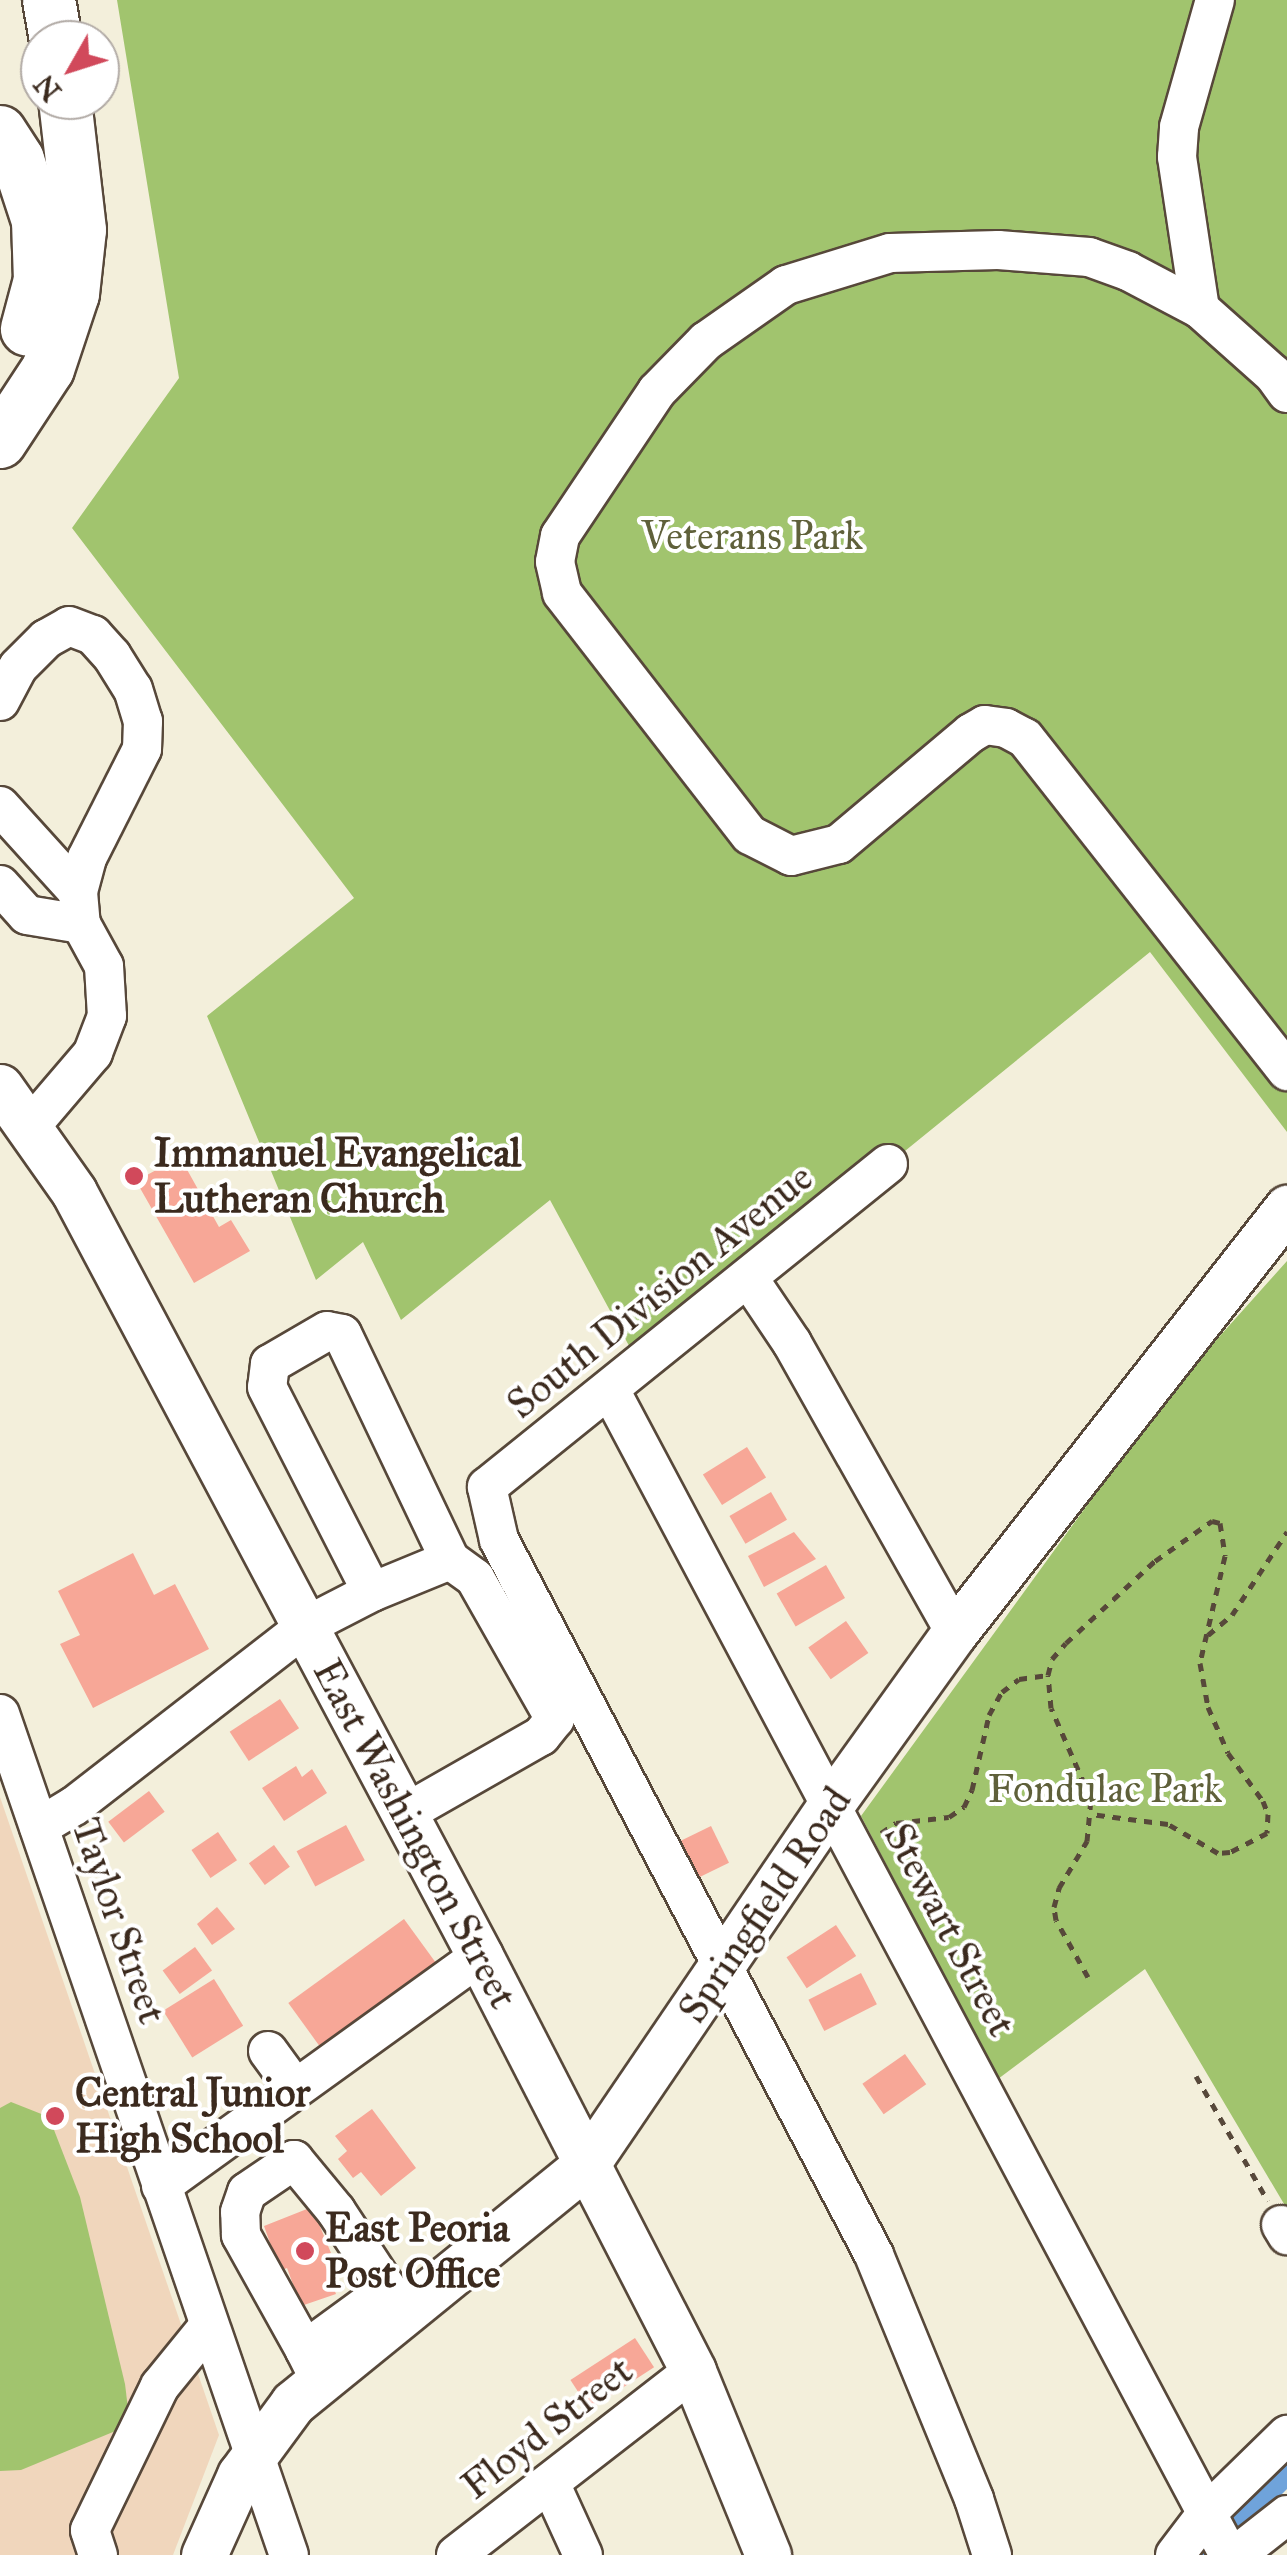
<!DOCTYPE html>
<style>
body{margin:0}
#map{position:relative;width:1287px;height:2555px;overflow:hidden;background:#f3efdb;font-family:"IM FELL Great Primer",serif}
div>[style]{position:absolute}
.built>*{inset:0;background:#f0d6bc}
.green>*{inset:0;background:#a1c46e}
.water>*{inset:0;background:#6fa3db}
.building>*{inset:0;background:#f7a797;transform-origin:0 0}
.path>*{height:5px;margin-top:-2.5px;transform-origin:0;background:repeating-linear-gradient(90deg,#57483a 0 8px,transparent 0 16px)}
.roads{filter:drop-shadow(2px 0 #57483a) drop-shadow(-2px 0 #57483a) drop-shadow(0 2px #57483a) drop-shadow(0 -2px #57483a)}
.minor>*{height:38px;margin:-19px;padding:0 19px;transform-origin:19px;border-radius:19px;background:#fff}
.major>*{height:45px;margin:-22.5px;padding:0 22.5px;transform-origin:22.5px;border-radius:22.5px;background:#fff}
.highway>*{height:52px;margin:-26px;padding:0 26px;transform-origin:26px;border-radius:26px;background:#fff}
.dots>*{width:28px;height:28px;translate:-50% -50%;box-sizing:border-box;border:5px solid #fff;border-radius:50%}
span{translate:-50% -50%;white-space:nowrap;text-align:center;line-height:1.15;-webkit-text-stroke:8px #fff;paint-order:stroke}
.park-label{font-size:40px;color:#5f603a}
.poi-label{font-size:40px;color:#3b2a1e;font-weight:700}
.left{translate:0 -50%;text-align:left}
.street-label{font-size:40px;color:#3b2a1e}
.north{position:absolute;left:20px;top:20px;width:100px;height:100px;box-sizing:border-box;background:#fff;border:2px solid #b1aaa5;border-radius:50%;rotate:231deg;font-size:28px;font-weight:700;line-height:40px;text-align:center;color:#3b2a1e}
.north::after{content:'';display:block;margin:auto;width:35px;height:45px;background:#d1495b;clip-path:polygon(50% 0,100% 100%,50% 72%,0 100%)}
</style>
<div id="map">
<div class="built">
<i style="clip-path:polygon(0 1797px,219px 2435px,173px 2555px,0 2555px)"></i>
</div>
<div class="green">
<i style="clip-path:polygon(117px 0,1287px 0,1287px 1132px,1150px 952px,640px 1366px,550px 1200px,401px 1320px,363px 1242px,316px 1280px,207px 1016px,354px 898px,72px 528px,179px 378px)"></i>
<i style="clip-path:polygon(1287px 1261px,1287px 2209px,1145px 1969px,998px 2079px,861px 1816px,1168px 1394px)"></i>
<i style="clip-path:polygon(11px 2102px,49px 2117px,80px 2197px,125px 2384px,130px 2425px,21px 2470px,0 2471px,0 2108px)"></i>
</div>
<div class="water">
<i style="clip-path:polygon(1287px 2451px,1287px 2489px,1221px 2555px,1188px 2555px)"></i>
</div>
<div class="building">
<i style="clip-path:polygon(180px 1157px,219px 1227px,231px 1220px,250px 1251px,194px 1283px,136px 1181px)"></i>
<i style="left:747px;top:1447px;width:36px;height:52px;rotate:58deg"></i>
<i style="left:771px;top:1492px;width:32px;height:48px;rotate:60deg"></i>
<i style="clip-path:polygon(794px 1532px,816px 1559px,764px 1587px,748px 1556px)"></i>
<i style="clip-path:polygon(133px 1553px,154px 1595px,175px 1584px,209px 1649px,93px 1708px,60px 1644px,80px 1635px,58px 1591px)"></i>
<i style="left:826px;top:1565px;width:38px;height:57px;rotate:60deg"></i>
<i style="left:846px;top:1621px;width:39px;height:46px;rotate:55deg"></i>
<i style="left:280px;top:1699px;width:35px;height:60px;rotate:57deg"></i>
<i style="clip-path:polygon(296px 1766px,302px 1777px,312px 1769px,327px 1793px,284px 1821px,262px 1788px)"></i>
<i style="left:149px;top:1791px;width:26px;height:51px;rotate:53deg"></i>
<i style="left:346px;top:1825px;width:40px;height:56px;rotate:62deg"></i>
<i style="left:711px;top:1826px;width:41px;height:45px;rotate:64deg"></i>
<i style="left:218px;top:1832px;width:34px;height:32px;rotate:56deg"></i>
<i style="left:274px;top:1845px;width:27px;height:31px;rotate:54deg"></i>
<i style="clip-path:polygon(217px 1907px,235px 1929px,212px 1945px,197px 1924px)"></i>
<i style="left:404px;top:1919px;width:61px;height:143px;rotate:54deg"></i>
<i style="left:836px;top:1925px;width:37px;height:59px;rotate:57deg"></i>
<i style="left:195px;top:1947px;width:29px;height:40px;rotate:54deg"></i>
<i style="left:861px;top:1973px;width:35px;height:59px;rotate:63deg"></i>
<i style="left:214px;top:1979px;width:55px;height:60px;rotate:58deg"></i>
<i style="left:905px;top:2054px;width:37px;height:52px;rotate:55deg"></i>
<i style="clip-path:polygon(372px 2109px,416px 2168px,381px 2196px,361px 2172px,353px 2178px,338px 2159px,347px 2151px,335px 2136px)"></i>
<i style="clip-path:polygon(312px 2207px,331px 2253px,322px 2256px,336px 2294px,301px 2306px,287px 2268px,280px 2271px,264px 2226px)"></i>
<i style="left:635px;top:2338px;width:35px;height:77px;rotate:57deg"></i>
</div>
<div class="path">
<i style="left:1208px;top:1635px;width:31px;rotate:-40deg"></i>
<i style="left:1232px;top:1615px;width:100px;rotate:-56.5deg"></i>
<i style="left:881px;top:1833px;width:18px;rotate:-34deg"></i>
<i style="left:896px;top:1823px;width:53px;rotate:-6.5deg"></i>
<i style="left:949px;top:1817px;width:18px;rotate:-34deg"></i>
<i style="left:964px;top:1807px;width:19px;rotate:-65deg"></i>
<i style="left:972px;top:1790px;width:77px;rotate:-77.2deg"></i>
<i style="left:989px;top:1715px;width:26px;rotate:-61deg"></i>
<i style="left:1002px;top:1692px;width:21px;rotate:-37deg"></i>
<i style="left:1019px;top:1679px;width:29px;rotate:-8deg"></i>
<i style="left:1088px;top:1977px;width:65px;rotate:-119.3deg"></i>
<i style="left:1056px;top:1920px;width:13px;rotate:-99deg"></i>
<i style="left:1054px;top:1907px;width:20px;rotate:-75deg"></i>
<i style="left:1059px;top:1888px;width:55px;rotate:-59.2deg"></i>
<i style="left:1087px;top:1841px;width:42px;rotate:-84.6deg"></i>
<i style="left:1091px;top:1799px;width:99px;rotate:-113.7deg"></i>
<i style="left:1051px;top:1708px;width:33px;rotate:-95deg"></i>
<i style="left:1048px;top:1675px;width:16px;rotate:-76deg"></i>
<i style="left:1052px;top:1659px;width:21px;rotate:-49deg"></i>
<i style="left:1066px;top:1643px;width:121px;rotate:-42.7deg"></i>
<i style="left:1155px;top:1561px;width:70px;rotate:-35.1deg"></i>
<i style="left:1212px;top:1521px;width:8px;rotate:14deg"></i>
<i style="left:1220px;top:1523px;width:33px;rotate:81deg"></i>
<i style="left:1225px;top:1556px;width:110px;rotate:103.2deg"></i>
<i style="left:1200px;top:1663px;width:45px;rotate:79.7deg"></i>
<i style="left:1208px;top:1707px;width:50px;rotate:66.5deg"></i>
<i style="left:1228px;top:1753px;width:59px;rotate:53.9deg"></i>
<i style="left:1263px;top:1801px;width:14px;rotate:69deg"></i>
<i style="left:1268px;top:1814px;width:19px;rotate:93deg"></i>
<i style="left:1267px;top:1833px;width:42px;rotate:152.8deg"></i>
<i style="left:1230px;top:1852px;width:12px;rotate:175deg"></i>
<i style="left:1218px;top:1853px;width:58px;rotate:-149.9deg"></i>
<i style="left:1168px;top:1824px;width:78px;rotate:-172.6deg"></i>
<i style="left:1196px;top:2076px;width:144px;rotate:60.1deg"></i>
</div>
<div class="roads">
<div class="minor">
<i style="left:1200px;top:309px;width:154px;rotate:-98.6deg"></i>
<i style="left:1177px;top:157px;width:30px;rotate:-86deg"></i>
<i style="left:1179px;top:127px;width:132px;rotate:-74.2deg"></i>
<i style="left:1287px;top:393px;width:24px;rotate:-126deg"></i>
<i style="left:1273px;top:374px;width:98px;rotate:-138.3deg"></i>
<i style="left:1200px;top:309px;width:81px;rotate:-152.2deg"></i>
<i style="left:1128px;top:271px;width:41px;rotate:-160.3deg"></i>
<i style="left:1089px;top:257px;width:91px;rotate:-175.6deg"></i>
<i style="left:998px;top:250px;width:108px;rotate:178.4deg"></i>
<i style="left:890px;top:253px;width:109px;rotate:162.9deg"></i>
<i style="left:786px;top:285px;width:98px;rotate:145deg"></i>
<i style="left:706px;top:341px;width:70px;rotate:134.4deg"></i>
<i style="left:657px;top:391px;width:174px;rotate:123.8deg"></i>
<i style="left:560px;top:536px;width:26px;rotate:101deg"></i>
<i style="left:555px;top:562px;width:32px;rotate:77deg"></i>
<i style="left:562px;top:593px;width:306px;rotate:52.2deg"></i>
<i style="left:750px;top:835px;width:46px;rotate:27.1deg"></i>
<i style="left:791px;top:856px;width:49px;rotate:-14deg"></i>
<i style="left:839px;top:844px;width:172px;rotate:-40.1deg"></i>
<i style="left:971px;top:733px;width:16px;rotate:-30deg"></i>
<i style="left:985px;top:725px;width:21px;rotate:8deg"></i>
<i style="left:1006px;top:728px;width:21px;rotate:28deg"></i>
<i style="left:1025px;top:738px;width:424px;rotate:51.8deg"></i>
<i style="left:0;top:701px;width:38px;rotate:-62deg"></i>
<i style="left:18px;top:667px;width:40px;rotate:-45deg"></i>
<i style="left:46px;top:639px;width:26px;rotate:-29deg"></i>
<i style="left:69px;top:626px;width:26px;rotate:21deg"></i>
<i style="left:93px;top:635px;width:28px;rotate:48deg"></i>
<i style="left:112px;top:656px;width:39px;rotate:58deg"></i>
<i style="left:133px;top:689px;width:34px;rotate:73deg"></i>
<i style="left:143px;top:721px;width:28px;rotate:92deg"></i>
<i style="left:142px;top:749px;width:122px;rotate:116.8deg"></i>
<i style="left:87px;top:858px;width:35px;rotate:105deg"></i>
<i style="left:78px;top:892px;width:32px;rotate:85deg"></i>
<i style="left:81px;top:924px;width:48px;rotate:61.3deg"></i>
<i style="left:104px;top:966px;width:50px;rotate:86.6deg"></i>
<i style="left:107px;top:1016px;width:40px;rotate:111deg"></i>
<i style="left:93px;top:1053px;width:100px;rotate:130.5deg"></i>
<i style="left:0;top:806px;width:116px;rotate:47.8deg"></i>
<i style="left:0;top:885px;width:40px;rotate:48deg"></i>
<i style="left:27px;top:915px;width:55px;rotate:9.5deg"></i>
<i style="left:888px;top:1164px;width:515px;rotate:141.15deg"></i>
<i style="left:487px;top:1487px;width:54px;rotate:77.2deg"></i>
<i style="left:499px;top:1540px;width:807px;rotate:62.32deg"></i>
<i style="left:874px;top:2255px;width:264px;rotate:67.7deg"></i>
<i style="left:974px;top:2499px;width:59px;rotate:72.2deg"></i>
<i style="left:749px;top:1279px;width:77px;rotate:56.1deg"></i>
<i style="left:792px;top:1343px;width:332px;rotate:60.6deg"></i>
<i style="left:610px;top:1390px;width:1319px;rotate:62.02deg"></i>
<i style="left:0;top:1714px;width:889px;rotate:71.04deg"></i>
<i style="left:404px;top:1814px;width:158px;rotate:-29.7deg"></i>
<i style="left:541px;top:1736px;width:22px;rotate:-51deg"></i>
<i style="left:555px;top:1719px;width:162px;rotate:-119.6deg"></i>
<i style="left:475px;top:1578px;width:31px;rotate:-144deg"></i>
<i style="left:450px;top:1560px;width:250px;rotate:-115.5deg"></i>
<i style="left:342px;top:1334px;width:15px;rotate:-169deg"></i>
<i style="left:327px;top:1331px;width:66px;rotate:149.9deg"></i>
<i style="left:270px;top:1364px;width:23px;rotate:97deg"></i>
<i style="left:267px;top:1387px;width:230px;rotate:62.9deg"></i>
<i style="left:372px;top:1592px;width:84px;rotate:-22.3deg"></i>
<i style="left:39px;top:1827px;width:41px;rotate:-31deg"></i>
<i style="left:74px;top:1806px;width:294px;rotate:-37.8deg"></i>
<i style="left:306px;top:1626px;width:74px;rotate:-27.3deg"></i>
<i style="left:268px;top:2051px;width:46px;rotate:53.9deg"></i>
<i style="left:161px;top:2186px;width:393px;rotate:-35.8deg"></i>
<i style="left:1281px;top:2225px;width:12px;rotate:59deg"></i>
<i style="left:305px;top:2350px;width:132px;rotate:-119.1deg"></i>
<i style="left:241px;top:2235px;width:23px;rotate:-92deg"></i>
<i style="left:240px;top:2212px;width:21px;rotate:-71deg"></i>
<i style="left:247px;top:2192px;width:57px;rotate:-34.2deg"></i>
<i style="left:294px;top:2160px;width:66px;rotate:50.5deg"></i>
<i style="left:336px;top:2211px;width:122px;rotate:56.7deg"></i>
<i style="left:316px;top:2372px;width:25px;rotate:-117deg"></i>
<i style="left:305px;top:2350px;width:100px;rotate:-36.1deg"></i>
<i style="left:550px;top:2483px;width:79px;rotate:65.4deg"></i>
<i style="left:98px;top:2555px;width:26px;rotate:-108deg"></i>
<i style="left:90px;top:2530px;width:160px;rotate:-64.1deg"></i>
<i style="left:160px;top:2386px;width:76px;rotate:-50.9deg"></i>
<i style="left:456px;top:2555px;width:300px;rotate:-37.8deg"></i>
<i style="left:1175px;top:2555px;width:53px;rotate:-52.7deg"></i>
<i style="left:1207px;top:2513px;width:112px;rotate:-44.3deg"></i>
<i style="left:1236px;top:2555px;width:65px;rotate:-38.1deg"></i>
</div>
<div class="major">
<i style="left:0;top:1087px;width:128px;rotate:54.8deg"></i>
<i style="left:74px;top:1192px;width:865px;rotate:62.01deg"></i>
<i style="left:480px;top:1956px;width:466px;rotate:62.8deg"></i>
<i style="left:693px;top:2371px;width:199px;rotate:67.8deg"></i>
<i style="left:204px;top:2555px;width:88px;rotate:-65.8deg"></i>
<i style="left:240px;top:2475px;width:89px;rotate:-53.6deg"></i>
<i style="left:293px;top:2403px;width:377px;rotate:-39.1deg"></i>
<i style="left:586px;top:2165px;width:438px;rotate:-55.8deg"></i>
<i style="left:832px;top:1803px;width:211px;rotate:-54.3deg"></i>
<i style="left:955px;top:1632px;width:539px;rotate:-51.94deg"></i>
</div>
<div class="highway">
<i style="left:49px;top:0;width:41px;rotate:80.1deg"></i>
<i style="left:0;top:132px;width:33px;rotate:57deg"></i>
<i style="left:18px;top:160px;width:64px;rotate:71.8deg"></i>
<i style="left:38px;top:221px;width:59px;rotate:88.1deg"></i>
<i style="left:40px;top:280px;width:51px;rotate:104.9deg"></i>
<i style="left:0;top:442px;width:87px;rotate:-56.7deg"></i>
<i style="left:48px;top:369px;width:79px;rotate:-71.6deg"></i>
<i style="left:73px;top:294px;width:64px;rotate:-83.8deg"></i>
<i style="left:80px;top:230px;width:131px;rotate:-96.6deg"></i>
</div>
</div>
<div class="dots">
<i style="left:134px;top:1176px;background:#d1495b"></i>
<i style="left:55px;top:2116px;background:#d1495b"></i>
<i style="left:305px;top:2251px;background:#d1495b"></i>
</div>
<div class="park-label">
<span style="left:752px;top:536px">Veterans Park</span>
<span style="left:1105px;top:1789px">Fondulac Park</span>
</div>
<div class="poi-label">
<span class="left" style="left:154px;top:1176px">Immanuel Evangelical<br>Lutheran Church</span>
<span class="left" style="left:75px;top:2116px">Central Junior<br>High School</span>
<span class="left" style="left:325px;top:2251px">East Peoria<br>Post Office</span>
</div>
<div class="street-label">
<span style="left:660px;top:1291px;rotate:-39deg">South Division Avenue</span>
<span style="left:415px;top:1834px;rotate:62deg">East Washington Street</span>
<span style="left:765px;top:1905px;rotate:-56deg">Springfield Road</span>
<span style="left:119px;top:1921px;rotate:71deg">Taylor Street</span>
<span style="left:950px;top:1930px;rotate:62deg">Stewart Street</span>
<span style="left:547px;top:2428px;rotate:-38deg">Floyd Street</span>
</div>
<div class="north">N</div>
</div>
